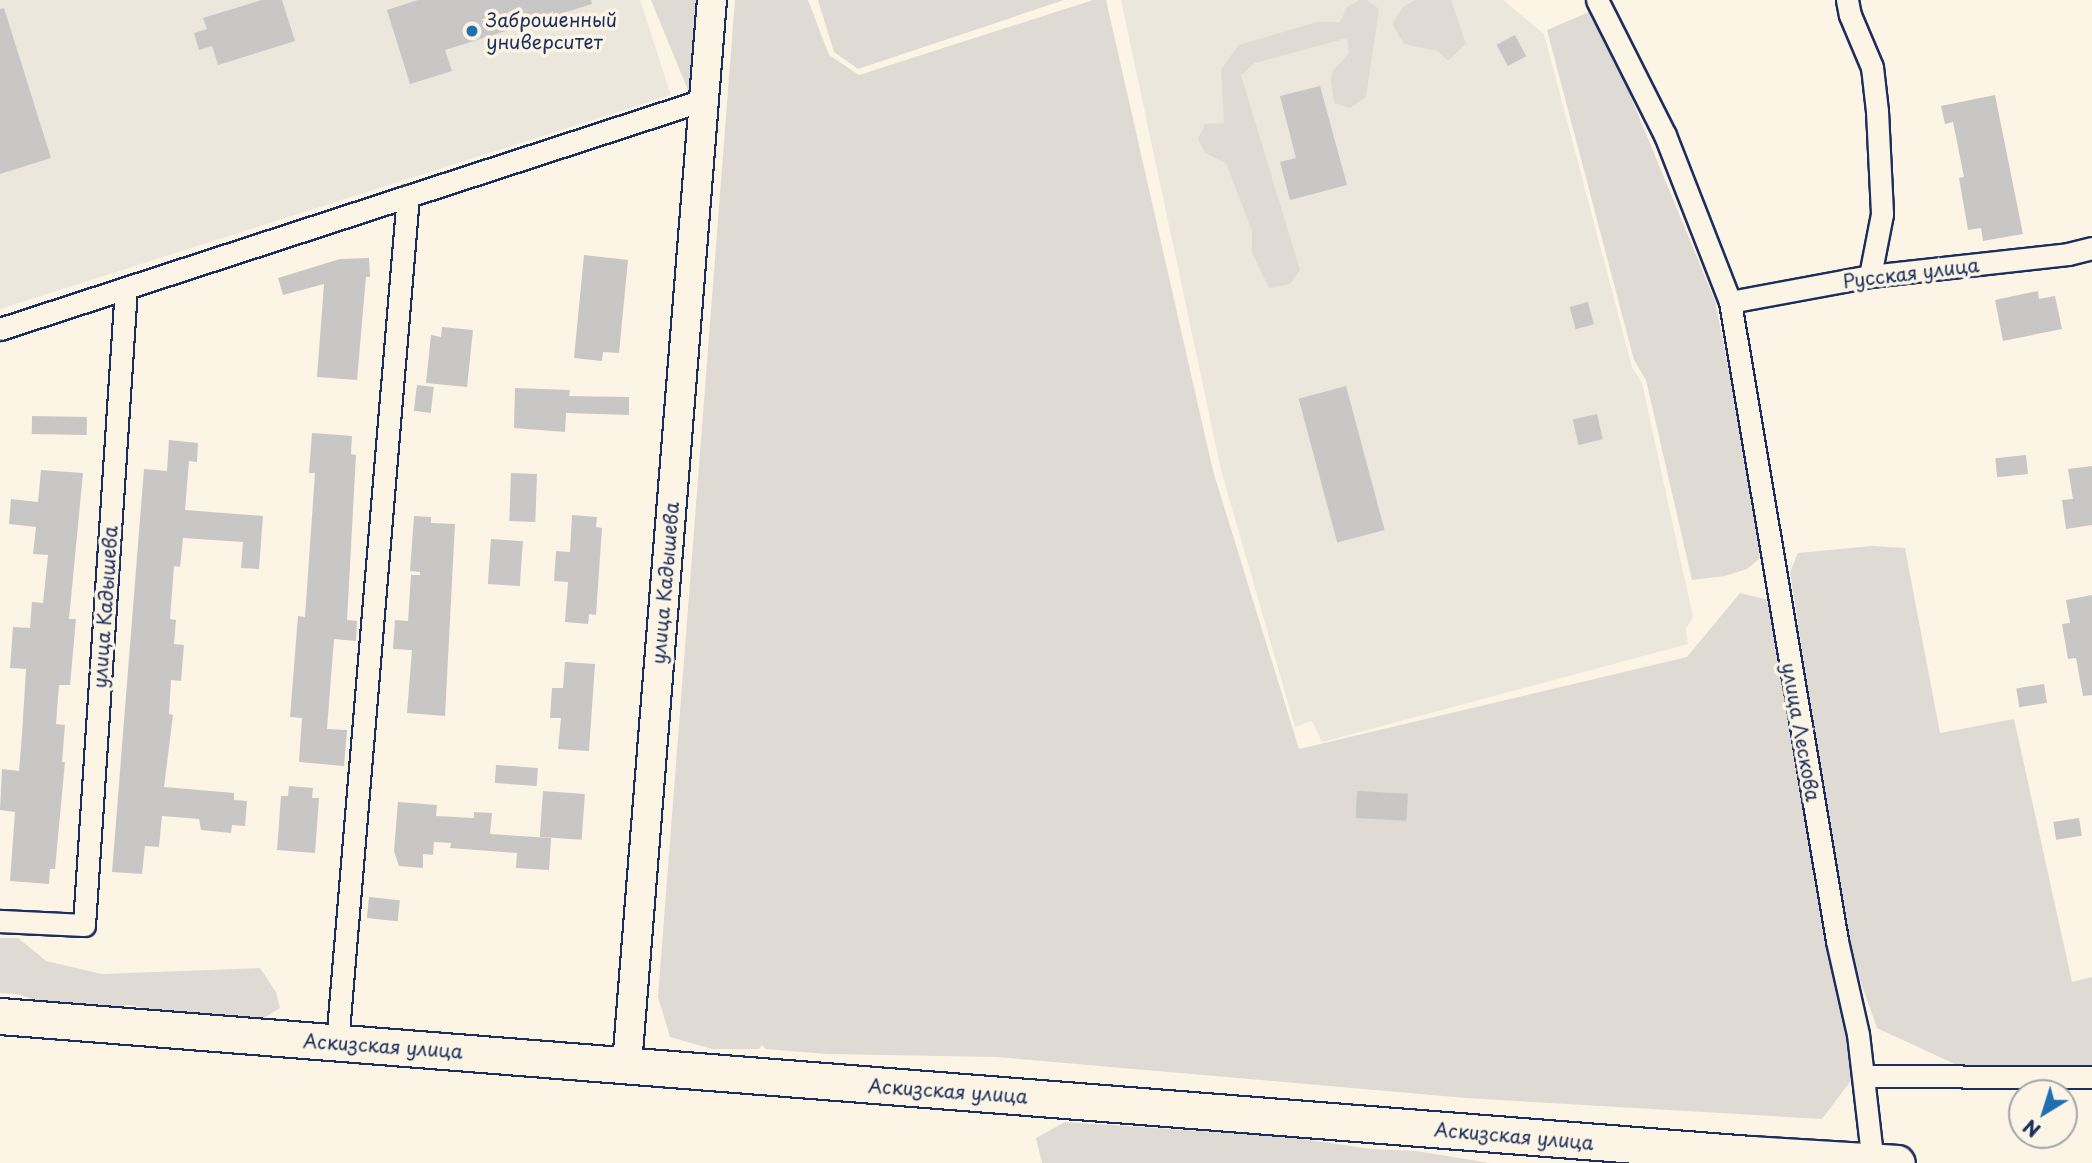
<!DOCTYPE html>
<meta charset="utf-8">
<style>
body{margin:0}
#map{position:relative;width:2092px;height:1163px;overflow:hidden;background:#fcf5e5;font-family:"Playpen Sans",sans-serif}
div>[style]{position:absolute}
.built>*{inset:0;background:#ece7dc}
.green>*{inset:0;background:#dfdbd4}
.building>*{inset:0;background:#c8c7c6;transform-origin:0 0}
.roads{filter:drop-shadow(2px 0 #1b2f5e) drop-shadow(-2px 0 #1b2f5e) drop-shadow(0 2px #1b2f5e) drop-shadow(0 -2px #1b2f5e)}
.minor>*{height:21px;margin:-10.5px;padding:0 10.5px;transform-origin:10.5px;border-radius:10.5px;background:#fcf5e5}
.tertiary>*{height:28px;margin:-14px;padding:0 14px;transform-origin:14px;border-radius:14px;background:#fcf5e5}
.primary>*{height:35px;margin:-17.5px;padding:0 17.5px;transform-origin:17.5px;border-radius:17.5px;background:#fcf5e5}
.dots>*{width:19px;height:19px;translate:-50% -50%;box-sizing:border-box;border:4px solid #fcf5e5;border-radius:50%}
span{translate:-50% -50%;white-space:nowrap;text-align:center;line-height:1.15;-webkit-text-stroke:7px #fcf5e5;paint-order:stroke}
.poi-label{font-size:19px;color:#1b2f5e}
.left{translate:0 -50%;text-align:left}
.street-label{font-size:19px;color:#1b2f5e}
.north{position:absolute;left:2008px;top:1079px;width:70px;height:70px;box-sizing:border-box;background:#fcf5e5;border:2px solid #a2a6af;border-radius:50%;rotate:218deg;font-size:19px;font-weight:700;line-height:28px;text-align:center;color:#1b2f5e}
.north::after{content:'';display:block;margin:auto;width:24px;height:32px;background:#1f6fb2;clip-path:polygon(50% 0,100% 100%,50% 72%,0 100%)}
</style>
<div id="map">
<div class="built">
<i style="clip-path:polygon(0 0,640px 0,671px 95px,0 309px)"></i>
<i style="clip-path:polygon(1121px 0,1503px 0,1544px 34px,1632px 367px,1642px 383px,1693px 617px,1686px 629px,1688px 644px,1322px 742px,1312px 721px,1295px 727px,1221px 470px)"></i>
</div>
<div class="green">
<i style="clip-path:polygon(651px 0,697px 0,698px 83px,692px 100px)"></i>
<i style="clip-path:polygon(735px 0,808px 0,829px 55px,859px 75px,1093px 0,1106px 0,1213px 471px,1299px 749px,1687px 657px,1740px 593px,1769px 600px,1853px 1078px,1822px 1119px,1466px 1098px,997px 1057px,827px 1054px,766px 1049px,762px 1045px,759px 1049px,712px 1049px,670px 1037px,658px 997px)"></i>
<i style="clip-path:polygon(818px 0,1064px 0,858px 69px,834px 52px)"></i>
<i style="clip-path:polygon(1360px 0,1367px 0,1379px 9px,1366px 97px,1350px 108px,1334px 103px,1331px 82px,1332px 72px,1349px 53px,1347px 38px,1255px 63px,1241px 75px,1300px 270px,1290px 284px,1269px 288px,1252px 253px,1252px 231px,1226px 163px,1205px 153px,1198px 139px,1205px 124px,1224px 123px,1221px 69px,1239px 45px,1317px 22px,1340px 22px,1347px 7px)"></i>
<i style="clip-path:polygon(1415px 0,1451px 0,1466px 44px,1448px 61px,1437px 51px,1404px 44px,1392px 24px,1403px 7px)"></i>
<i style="clip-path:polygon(1589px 12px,1623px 78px,1715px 301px,1762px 538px,1759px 559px,1747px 569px,1725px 576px,1692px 580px,1646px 380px,1634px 360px,1547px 30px)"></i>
<i style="clip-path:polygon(1872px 546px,1905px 548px,1940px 733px,2014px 719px,2072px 982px,2092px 977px,2092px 1065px,1961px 1067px,1877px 1028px,1847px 943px,1790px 572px,1798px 553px)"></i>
<i style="clip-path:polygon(0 938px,18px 938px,46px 961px,102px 974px,260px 968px,276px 992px,280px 1008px,259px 1021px,172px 1015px,130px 1005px,71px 1011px,17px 994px,0 993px)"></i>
<i style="clip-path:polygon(1065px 1122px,1289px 1137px,1371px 1149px,1416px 1151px,1490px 1163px,1042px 1163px,1036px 1138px)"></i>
</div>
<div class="building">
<i style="clip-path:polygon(262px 0,282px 0,295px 41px,218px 65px,212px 46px,199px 50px,194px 33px,207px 29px,203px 18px)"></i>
<i style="clip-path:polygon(418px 0,591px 0,592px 4px,445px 50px,452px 71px,410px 84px,387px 10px)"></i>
<i style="clip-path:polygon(4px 8px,51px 158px,0 174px,0 9px)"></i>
<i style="left:1515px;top:35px;width:24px;height:21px;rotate:62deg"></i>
<i style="clip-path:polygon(1320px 86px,1347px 185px,1290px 200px,1280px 162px,1296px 158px,1280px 96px)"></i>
<i style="clip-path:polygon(1995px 95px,2023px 234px,1983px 241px,1981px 228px,1968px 230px,1959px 178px,1964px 177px,1953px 122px,1945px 124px,1941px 106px)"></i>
<i style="clip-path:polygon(584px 255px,628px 260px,619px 353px,603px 352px,602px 361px,574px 358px)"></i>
<i style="clip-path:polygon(369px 258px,370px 277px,366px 277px,357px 380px,317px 377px,324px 284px,283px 295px,278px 278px,340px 259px)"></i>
<i style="clip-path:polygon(2038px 291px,2039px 299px,2055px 296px,2062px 329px,2003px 341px,1995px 300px)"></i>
<i style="left:1588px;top:302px;width:23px;height:19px;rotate:75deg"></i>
<i style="clip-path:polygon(442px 327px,473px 330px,467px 387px,426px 383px,431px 335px,441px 337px)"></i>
<i style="left:417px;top:385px;width:17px;height:26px;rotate:7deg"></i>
<i style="left:1346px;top:386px;width:149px;height:49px;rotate:75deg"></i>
<i style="clip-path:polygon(515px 388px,570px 390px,569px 396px,629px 397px,629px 415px,566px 413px,565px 432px,514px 428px)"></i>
<i style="left:1597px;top:414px;width:26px;height:25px;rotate:77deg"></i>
<i style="left:32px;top:416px;width:55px;height:18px;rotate:1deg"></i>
<i style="clip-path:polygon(312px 433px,352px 436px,351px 454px,356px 455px,347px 620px,357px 621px,356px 641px,334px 639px,327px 729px,347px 730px,344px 766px,299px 762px,302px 718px,290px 717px,298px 616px,305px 617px,315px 473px,309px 473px)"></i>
<i style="clip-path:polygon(169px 440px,198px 443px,197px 462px,189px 461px,185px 510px,263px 516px,259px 569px,241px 568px,243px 542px,183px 538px,180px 567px,174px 566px,170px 619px,176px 620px,174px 644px,184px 645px,181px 681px,171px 680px,169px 714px,173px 715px,164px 787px,234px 793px,234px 800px,247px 801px,245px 826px,232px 825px,231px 833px,201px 830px,199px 819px,162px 816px,159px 847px,145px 846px,142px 874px,112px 872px,144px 469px,167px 471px)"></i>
<i style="left:2026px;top:455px;width:19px;height:31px;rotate:84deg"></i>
<i style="clip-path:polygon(2092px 466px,2092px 525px,2066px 529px,2062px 500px,2073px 499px,2068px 469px)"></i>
<i style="clip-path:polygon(41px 470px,83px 473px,69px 619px,76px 619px,70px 685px,59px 685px,56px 724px,65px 725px,62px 762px,65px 762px,55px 869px,50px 869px,49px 884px,10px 881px,15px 812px,0 810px,2px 769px,19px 771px,22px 734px,26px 669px,10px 668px,13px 627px,30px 628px,32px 602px,43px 603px,48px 555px,33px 554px,36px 527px,9px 524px,11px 499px,38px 502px)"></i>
<i style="left:511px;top:473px;width:26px;height:48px;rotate:2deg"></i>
<i style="clip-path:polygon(572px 515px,597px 517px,596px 527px,602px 528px,596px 615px,589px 614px,588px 624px,565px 622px,568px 582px,554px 581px,556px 551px,570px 552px)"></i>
<i style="clip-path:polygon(414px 516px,431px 517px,431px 523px,455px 524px,445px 716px,407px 713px,412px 650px,393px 649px,395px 620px,408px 621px,411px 575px,420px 575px,420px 572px,410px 571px)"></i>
<i style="left:491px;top:539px;width:32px;height:45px;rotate:4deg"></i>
<i style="clip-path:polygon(2092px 595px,2092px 695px,2083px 696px,2076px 658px,2068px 659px,2062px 624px,2070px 623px,2066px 600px)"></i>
<i style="clip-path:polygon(565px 662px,595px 664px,589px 751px,558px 749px,561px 718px,550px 718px,552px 688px,563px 688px)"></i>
<i style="left:2044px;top:684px;width:19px;height:28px;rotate:81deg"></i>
<i style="left:496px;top:765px;width:42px;height:18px;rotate:4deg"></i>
<i style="clip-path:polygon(289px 786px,313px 788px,312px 798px,319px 798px,315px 853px,277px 850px,281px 796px,288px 796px)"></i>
<i style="left:543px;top:791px;width:42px;height:46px;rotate:4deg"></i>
<i style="left:1357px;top:791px;width:51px;height:27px;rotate:3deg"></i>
<i style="clip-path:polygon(398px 802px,437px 805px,436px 816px,474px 818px,474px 812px,492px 813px,490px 834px,551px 838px,549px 870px,516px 868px,517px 853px,450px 848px,451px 843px,434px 842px,433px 855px,423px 854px,423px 868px,399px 866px,394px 851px)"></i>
<i style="left:2079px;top:818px;width:18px;height:26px;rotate:81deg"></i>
<i style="left:369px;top:897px;width:31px;height:21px;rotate:6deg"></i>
</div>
<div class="roads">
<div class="minor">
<i style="left:1597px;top:0;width:151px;rotate:63.3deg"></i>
<i style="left:1665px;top:135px;width:179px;rotate:68.7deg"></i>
<i style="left:1730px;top:302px;width:648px;rotate:80.49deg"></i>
<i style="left:1837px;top:941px;width:95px;rotate:77.3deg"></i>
<i style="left:1858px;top:1034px;width:130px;rotate:83.4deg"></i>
<i style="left:1847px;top:0;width:15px;rotate:79deg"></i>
<i style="left:1850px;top:15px;width:56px;rotate:67.1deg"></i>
<i style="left:1872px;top:67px;width:44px;rotate:83.5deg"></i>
<i style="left:1877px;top:111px;width:103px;rotate:87.2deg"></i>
<i style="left:1882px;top:214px;width:63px;rotate:101deg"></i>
<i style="left:1730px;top:302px;width:142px;rotate:-10.5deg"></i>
<i style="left:1870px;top:276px;width:199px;rotate:-6.3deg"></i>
<i style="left:2068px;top:254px;width:25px;rotate:-14deg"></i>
<i style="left:0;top:329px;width:739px;rotate:-18.04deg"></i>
<i style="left:0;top:921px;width:84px;rotate:2.7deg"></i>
<i style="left:84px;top:925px;width:638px;rotate:-86.23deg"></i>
<i style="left:337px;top:1043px;width:850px;rotate:-85.21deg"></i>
<i style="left:1865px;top:1076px;width:227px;rotate:0.3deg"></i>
</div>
<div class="tertiary">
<i style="left:627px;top:1065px;width:1068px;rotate:-85.44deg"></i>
</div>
<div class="primary">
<i style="left:0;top:1016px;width:1756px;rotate:4.51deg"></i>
<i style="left:1751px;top:1154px;width:146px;rotate:3.5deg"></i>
</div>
</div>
<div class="dots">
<i style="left:472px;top:31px;background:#1f6fb2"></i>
</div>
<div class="poi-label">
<span class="left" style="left:486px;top:31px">Заброшенный<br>университет</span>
</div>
<div class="street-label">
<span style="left:1911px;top:273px;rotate:-7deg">Русская улица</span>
<span style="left:665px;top:583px;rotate:-85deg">улица Кадышева</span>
<span style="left:105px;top:607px;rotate:-86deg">улица Кадышева</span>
<span style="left:1801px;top:732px;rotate:80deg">улица Лескова</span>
<span style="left:383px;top:1046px;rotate:4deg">Аскизская улица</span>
<span style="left:948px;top:1091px;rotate:4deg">Аскизская улица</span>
<span style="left:1514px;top:1136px;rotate:5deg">Аскизская улица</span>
</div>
<div class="north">N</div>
</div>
